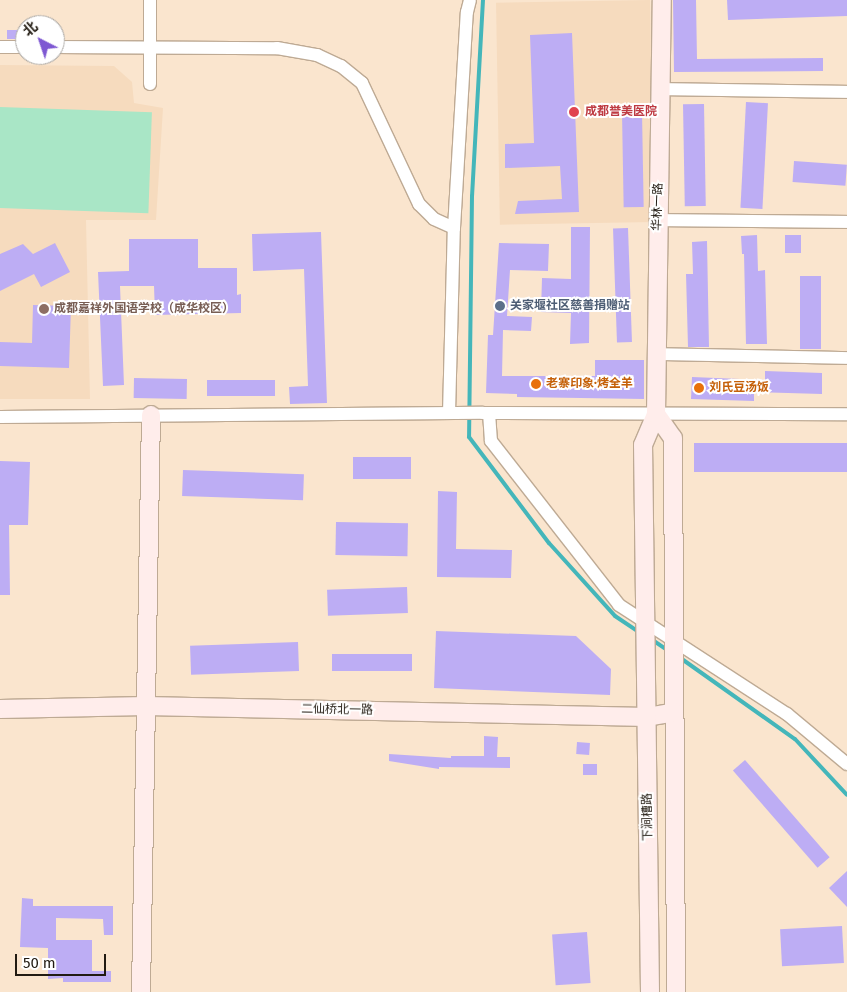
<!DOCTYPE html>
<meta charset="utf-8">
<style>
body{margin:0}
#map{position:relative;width:847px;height:992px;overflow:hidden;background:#fae5ce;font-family:"Fira Sans","Noto Sans SC",sans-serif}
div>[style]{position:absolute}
.built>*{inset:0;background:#f6dbbe;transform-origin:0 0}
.green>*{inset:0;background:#a9e6c6;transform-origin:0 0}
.stream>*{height:4px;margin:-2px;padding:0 2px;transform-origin:2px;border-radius:2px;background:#44b6ba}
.building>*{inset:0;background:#bdadf4;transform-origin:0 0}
.roads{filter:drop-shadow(1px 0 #beaa94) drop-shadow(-1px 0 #beaa94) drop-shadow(0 1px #beaa94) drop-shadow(0 -1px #beaa94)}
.street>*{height:12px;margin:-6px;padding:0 6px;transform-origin:6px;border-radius:6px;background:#fff}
.secondary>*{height:18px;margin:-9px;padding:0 9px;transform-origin:9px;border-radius:9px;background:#ffedeb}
.dots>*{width:14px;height:14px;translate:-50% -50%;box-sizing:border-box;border:2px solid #fff;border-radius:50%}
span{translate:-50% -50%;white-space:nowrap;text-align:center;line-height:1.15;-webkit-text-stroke:4px #fff;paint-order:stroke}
.health-label{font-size:12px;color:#be3a42;font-weight:700}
.left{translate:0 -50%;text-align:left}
.street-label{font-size:12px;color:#221b12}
.service-label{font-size:12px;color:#4e5e75;font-weight:700}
.education-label{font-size:12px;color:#785e54;font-weight:700}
.food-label{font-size:12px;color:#c56008;font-weight:700}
.north{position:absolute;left:15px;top:15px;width:50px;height:50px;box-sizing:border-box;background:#fff;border:1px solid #a7a4a0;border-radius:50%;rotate:319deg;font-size:14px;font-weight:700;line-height:20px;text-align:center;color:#221b12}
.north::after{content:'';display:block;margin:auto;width:18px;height:22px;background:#7e58d2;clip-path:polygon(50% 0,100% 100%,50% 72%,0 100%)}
.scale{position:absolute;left:15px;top:954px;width:91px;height:22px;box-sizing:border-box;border:2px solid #221b12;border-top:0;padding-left:6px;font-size:15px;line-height:18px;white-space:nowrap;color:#221b12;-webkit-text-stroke:4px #fff;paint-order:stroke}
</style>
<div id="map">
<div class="built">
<i style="left:650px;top:0;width:222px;height:154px;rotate:89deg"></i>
<i style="clip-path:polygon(0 65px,114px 66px,132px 82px,134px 103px,163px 108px,156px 220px,86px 220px,90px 399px,0 399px)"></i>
</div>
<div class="green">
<i style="left:0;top:107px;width:152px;height:101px;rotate:2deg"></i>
</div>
<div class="stream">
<i style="left:483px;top:0;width:196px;rotate:93.2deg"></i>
<i style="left:472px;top:196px;width:241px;rotate:90.7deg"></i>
<i style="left:469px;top:437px;width:133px;rotate:53deg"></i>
<i style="left:549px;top:543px;width:98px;rotate:47.9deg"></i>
<i style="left:615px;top:616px;width:29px;rotate:34deg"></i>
<i style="left:651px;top:639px;width:22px;rotate:34deg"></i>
<i style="left:679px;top:657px;width:142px;rotate:35.3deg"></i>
<i style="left:795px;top:739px;width:76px;rotate:47.1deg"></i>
</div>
<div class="building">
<i style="clip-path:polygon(673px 0,696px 0,697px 59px,823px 58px,823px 71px,674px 72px)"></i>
<i style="clip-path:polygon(727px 0,847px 0,847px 16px,728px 20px)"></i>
<i style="left:7px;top:30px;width:18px;height:9px"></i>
<i style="clip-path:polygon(572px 33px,579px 212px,515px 214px,518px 201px,562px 199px,560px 166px,505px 168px,505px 144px,534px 143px,530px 35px)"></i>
<i style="left:746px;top:102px;width:22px;height:106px;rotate:3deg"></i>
<i style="left:704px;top:104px;width:102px;height:21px;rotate:89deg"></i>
<i style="left:642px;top:112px;width:95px;height:20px;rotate:89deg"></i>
<i style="left:794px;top:161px;width:53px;height:21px;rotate:4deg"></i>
<i style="clip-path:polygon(571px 227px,590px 227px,589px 343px,570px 344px,571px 313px,541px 312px,542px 278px,571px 279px)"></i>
<i style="left:628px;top:228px;width:114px;height:15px;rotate:88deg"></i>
<i style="clip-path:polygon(321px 232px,327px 403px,290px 404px,289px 387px,308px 386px,304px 269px,253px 271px,252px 234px)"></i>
<i style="clip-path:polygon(757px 235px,758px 271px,765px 270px,767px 344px,746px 344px,744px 254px,742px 254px,741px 236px)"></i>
<i style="left:801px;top:235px;width:18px;height:16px;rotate:90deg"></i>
<i style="clip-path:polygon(129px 239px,198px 239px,198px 268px,237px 268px,237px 295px,241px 294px,241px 313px,155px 315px,154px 286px,120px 286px,124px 385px,103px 386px,98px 272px,129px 271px)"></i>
<i style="clip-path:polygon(707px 241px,709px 347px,688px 347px,686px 274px,693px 274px,692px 242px)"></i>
<i style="clip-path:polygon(55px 243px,70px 272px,41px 287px,34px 274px,0 291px,0 254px,23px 244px,33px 254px)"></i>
<i style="clip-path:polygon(499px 243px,549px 244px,548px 271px,510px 270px,507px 316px,532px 317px,531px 331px,503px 330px,502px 376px,595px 376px,595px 360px,644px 360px,644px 399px,517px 397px,517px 394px,486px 393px,488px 335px,493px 335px)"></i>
<i style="left:800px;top:276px;width:21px;height:73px"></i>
<i style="clip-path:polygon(33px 305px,71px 306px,69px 368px,0 366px,0 342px,32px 343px)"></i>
<i style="clip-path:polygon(765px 371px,822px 373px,822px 394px,754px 392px,754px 401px,691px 399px,692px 377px,765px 380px)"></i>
<i style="left:134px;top:378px;width:53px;height:20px;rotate:1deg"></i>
<i style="left:275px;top:380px;width:16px;height:68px;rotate:90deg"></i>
<i style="left:694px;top:443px;width:153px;height:29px"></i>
<i style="left:353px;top:457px;width:58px;height:22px"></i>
<i style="clip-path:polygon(0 461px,30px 462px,28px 525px,9px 525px,10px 595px,0 595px)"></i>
<i style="left:183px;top:470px;width:121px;height:26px;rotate:2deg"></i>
<i style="clip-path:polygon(438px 491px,457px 492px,456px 549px,512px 550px,511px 578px,437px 577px)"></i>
<i style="left:336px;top:522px;width:72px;height:33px;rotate:1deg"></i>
<i style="left:407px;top:587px;width:26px;height:80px;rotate:88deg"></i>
<i style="clip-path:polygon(436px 631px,576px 636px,611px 669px,610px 695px,434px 688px)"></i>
<i style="left:298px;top:642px;width:29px;height:108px;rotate:88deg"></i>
<i style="left:412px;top:654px;width:17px;height:80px;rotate:90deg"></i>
<i style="clip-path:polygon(484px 736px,498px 737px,497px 757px,510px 757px,510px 768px,439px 767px,439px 769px,389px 761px,389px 754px,451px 758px,451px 756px,484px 756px)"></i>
<i style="left:577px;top:742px;width:13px;height:12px;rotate:4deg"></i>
<i style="left:745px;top:760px;width:129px;height:16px;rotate:49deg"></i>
<i style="left:583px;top:764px;width:14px;height:11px"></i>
<i style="clip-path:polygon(847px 871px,847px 907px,829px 888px)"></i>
<i style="clip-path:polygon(22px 898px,33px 899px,33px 906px,113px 906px,113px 935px,104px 935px,103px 919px,56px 918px,56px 940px,92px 940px,92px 971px,111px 971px,111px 982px,63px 982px,63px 978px,48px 979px,48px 948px,20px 947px)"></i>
<i style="left:842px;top:926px;width:37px;height:62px;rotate:87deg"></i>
<i style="left:587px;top:932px;width:51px;height:35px;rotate:86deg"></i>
</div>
<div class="roads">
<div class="street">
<i style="left:150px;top:0;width:84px;rotate:90deg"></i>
<i style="left:0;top:47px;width:25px"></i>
<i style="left:55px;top:47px;width:222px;rotate:0.3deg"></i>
<i style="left:277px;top:48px;width:41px;rotate:9.9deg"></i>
<i style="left:317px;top:55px;width:26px;rotate:25deg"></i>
<i style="left:341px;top:66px;width:27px;rotate:39deg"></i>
<i style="left:362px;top:83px;width:134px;rotate:64.8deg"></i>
<i style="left:419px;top:204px;width:21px;rotate:45deg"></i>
<i style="left:434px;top:219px;width:22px;rotate:24deg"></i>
<i style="left:662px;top:89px;width:185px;rotate:0.9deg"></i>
<i style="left:657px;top:220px;width:190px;rotate:0.6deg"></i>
<i style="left:656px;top:354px;width:191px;rotate:1.2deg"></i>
<i style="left:449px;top:413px;width:185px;rotate:-88.5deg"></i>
<i style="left:454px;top:228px;width:216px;rotate:-86.6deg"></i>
<i style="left:467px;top:12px;width:12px;rotate:-76deg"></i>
<i style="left:489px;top:413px;width:28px;rotate:86deg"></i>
<i style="left:491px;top:441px;width:208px;rotate:52deg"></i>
<i style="left:619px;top:605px;width:200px;rotate:33deg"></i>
<i style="left:787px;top:714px;width:78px;rotate:39.8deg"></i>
<i style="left:0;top:417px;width:483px;rotate:-0.5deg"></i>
<i style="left:483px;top:413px;width:364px;rotate:0.2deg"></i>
</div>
<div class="secondary">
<i style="left:656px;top:414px;width:29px;rotate:55deg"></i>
<i style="left:673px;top:438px;width:554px;rotate:89.69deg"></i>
<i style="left:0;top:709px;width:146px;rotate:-1.2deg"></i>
<i style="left:146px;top:706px;width:501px;rotate:1.26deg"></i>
<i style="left:647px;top:717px;width:27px;rotate:-10deg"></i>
<i style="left:141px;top:992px;width:577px;rotate:-89.01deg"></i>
<i style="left:650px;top:992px;width:547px;rotate:-90.73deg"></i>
<i style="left:643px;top:445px;width:34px;rotate:-67deg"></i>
<i style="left:656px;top:414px;width:414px;rotate:-89.2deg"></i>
</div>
</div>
<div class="dots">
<i style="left:574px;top:112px;background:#e0444e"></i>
<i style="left:500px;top:306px;background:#5c6f8a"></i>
<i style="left:44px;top:309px;background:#8d6e63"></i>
<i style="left:536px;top:384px;background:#e8710a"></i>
<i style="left:699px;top:388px;background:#e8710a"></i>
</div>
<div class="health-label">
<span class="left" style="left:585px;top:112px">成都誉美医院</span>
</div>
<div class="street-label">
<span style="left:658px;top:207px;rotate:-88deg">华林一路</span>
<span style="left:337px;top:710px;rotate:1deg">二仙桥北一路</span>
<span style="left:648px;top:817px;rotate:-91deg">下涧槽路</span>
</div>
<div class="service-label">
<span class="left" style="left:510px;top:306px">关家堰社区慈善捐赠站</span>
</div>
<div class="education-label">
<span class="left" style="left:54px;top:309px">成都嘉祥外国语学校（成华校区）</span>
</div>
<div class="food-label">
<span class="left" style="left:546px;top:384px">老寨印象·烤全羊</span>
<span class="left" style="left:709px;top:388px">刘氏豆汤饭</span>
</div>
<div class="north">北</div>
<div class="scale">50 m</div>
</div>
